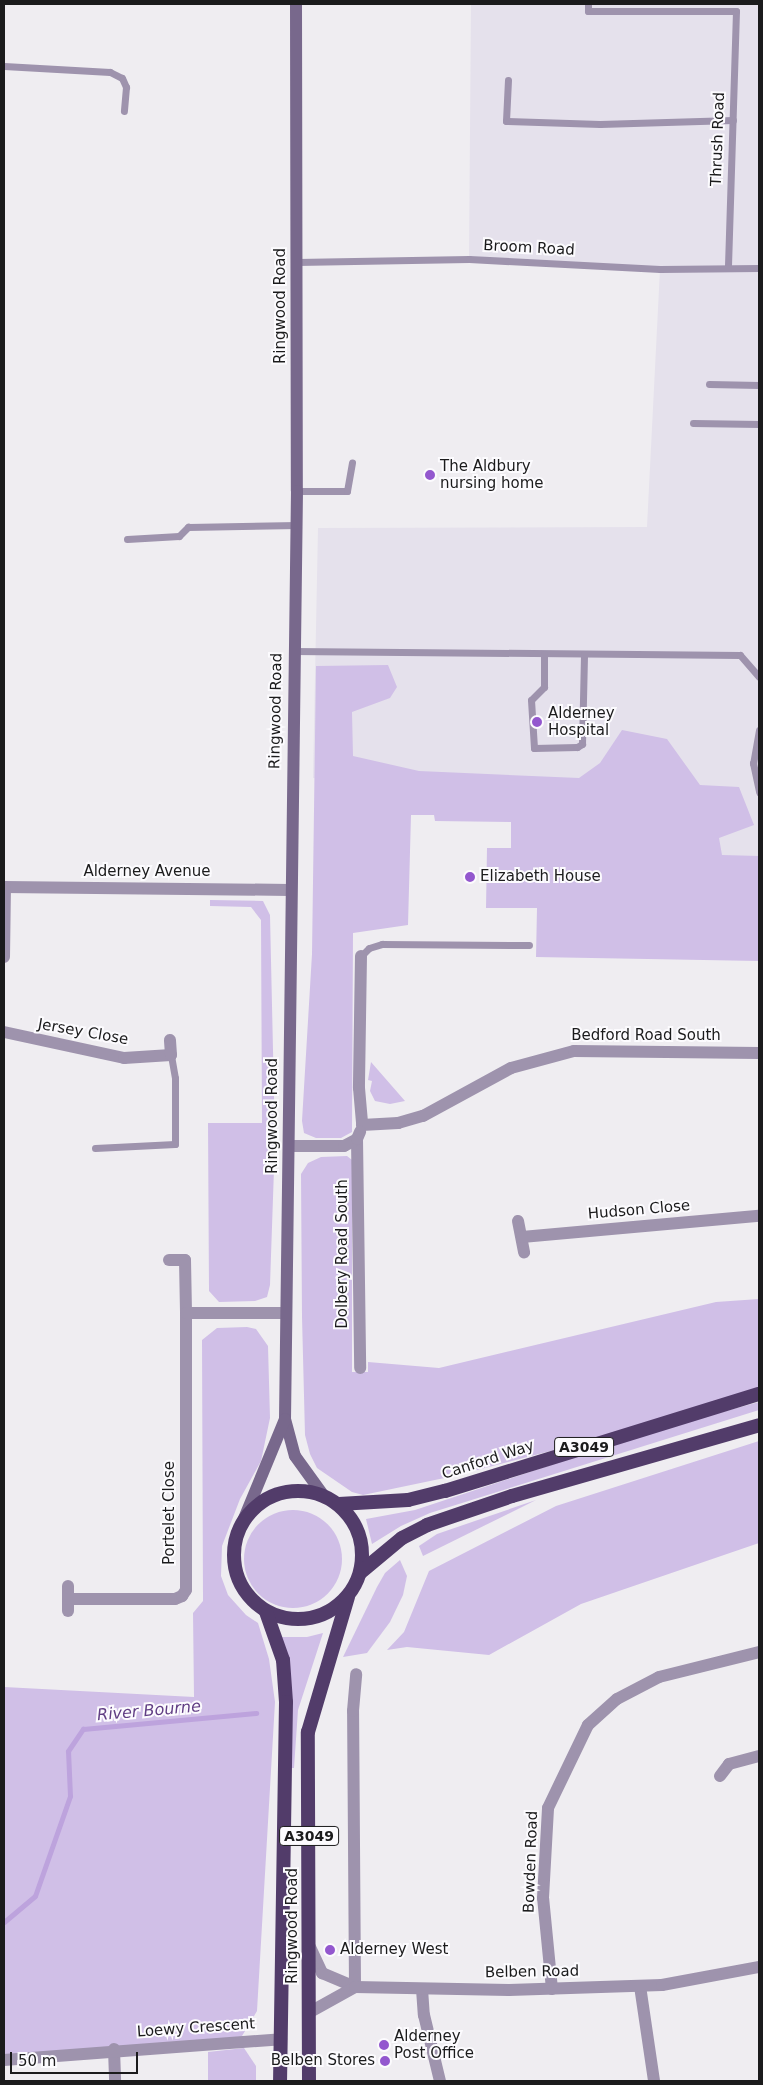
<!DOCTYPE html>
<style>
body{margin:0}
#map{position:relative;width:763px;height:2085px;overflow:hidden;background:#efedf1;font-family:"DejaVu Sans",sans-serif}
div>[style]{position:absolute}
.built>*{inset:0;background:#e5e1ec}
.green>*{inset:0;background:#d0bfe7}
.round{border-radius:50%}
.stream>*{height:5px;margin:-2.5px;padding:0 2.5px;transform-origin:2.5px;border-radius:2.5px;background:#bda3dd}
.service>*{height:7px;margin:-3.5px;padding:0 3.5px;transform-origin:3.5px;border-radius:3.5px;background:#9e93ad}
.minor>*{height:12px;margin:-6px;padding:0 6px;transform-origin:6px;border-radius:6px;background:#9e93ad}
.secondary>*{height:12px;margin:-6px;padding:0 6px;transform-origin:6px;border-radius:6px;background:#78688c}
.trunk>*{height:14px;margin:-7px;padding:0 7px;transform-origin:7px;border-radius:7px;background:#523c6a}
.trunk>.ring{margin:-7px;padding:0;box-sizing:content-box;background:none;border:14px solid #523c6a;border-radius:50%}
.dots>*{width:14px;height:14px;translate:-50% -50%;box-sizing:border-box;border:2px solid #fcfbfe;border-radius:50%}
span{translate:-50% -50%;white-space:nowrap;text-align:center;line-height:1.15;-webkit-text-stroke:4px #fcfbfe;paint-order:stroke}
.shield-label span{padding:1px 4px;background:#fcfbfe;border:1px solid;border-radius:4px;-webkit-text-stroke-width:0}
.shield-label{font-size:14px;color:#1b1b1c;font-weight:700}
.street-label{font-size:15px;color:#1b1b1c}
.poi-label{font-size:15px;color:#1b1b1c}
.left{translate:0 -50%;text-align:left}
.right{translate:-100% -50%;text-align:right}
.water-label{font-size:16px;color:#613e84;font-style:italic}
.frame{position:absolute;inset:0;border:5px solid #1b1b1c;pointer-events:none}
.scale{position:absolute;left:10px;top:2052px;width:128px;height:22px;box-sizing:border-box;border:2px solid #1b1b1c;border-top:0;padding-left:6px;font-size:15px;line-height:18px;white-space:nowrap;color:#1b1b1c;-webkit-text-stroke:4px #fcfbfe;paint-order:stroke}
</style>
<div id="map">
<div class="built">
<i style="clip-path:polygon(471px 4px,759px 4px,759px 961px,588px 796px,313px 778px,318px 528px,647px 527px,660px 269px,469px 259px)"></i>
</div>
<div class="green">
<i style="clip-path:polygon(388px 665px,397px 687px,390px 698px,352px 712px,353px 756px,419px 771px,579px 778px,600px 763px,622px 730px,667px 739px,700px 785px,739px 787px,754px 825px,719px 838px,722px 855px,759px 856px,759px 961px,536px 957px,537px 908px,486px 908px,487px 848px,511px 848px,511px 822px,435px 821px,434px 815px,411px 815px,408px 925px,353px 933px,352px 1132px,341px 1138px,316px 1138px,304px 1133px,302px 1121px,312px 954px,316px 666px)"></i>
<i style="clip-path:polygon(210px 900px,263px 901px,270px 915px,275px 1140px,270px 1285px,267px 1297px,255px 1301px,219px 1302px,209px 1291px,208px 1123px,262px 1123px,261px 920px,251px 907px,210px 906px)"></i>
<i style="clip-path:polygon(371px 1062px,405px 1101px,390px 1104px,375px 1101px,370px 1091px,372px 1081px,368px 1080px)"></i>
<i style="clip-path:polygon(347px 1156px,352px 1160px,352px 1372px,368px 1372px,368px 1362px,439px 1368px,716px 1302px,759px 1299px,759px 1391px,655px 1424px,454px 1476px,363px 1495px,352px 1492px,317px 1468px,310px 1454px,305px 1435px,302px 1317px,301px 1174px,308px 1163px,321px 1157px)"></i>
<i style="clip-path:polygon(247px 1327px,256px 1329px,268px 1346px,270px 1418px,261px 1461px,240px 1499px,222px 1546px,221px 1576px,228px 1595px,246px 1615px,258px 1623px,269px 1659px,275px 1702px,257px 2011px,239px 2041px,4px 2060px,4px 1687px,194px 1697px,193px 1613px,203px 1601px,202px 1340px,217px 1328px)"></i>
<i style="clip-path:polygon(759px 1402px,759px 1410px,430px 1513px,401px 1526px,372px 1544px,366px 1519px,415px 1510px,656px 1430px)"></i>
<i style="clip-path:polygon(759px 1441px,759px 1543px,581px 1604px,489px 1655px,407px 1647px,387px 1650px,404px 1632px,429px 1571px,556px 1506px)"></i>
<i style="clip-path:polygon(536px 1500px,423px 1556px,419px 1546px,437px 1534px)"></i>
<i class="round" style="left:244px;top:1510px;width:98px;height:98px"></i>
<i style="clip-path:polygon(400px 1560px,407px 1576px,403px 1595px,390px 1622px,367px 1653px,343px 1657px,377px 1587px,385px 1573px)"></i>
<i style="clip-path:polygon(323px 1633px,298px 1710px,294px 1768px,291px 1768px,282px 1637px,307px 1637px)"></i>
<i style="clip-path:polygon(244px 2048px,256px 2066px,256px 2081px,208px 2081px,208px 2052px)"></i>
</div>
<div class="stream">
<i style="left:4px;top:1922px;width:40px;rotate:-40deg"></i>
<i style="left:35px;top:1896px;width:106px;rotate:-70.7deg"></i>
<i style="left:70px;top:1796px;width:45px;rotate:-92.5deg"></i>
<i style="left:68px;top:1751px;width:27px;rotate:-56deg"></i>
<i style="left:83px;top:1729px;width:174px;rotate:-5.3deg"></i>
</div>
<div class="service">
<i style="left:588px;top:4px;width:7px;rotate:90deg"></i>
<i style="left:588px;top:11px;width:148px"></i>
<i style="left:736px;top:11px;width:257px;rotate:91.8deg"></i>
<i style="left:4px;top:66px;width:106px;rotate:3.2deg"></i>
<i style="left:110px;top:72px;width:13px;rotate:27deg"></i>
<i style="left:122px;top:78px;width:10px;rotate:66deg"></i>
<i style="left:126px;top:87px;width:24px;rotate:95deg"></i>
<i style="left:508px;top:80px;width:41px;rotate:92.8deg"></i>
<i style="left:506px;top:121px;width:94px;rotate:1.8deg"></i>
<i style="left:600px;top:124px;width:133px;rotate:-1.7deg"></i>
<i style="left:297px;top:262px;width:172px;rotate:-1deg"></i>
<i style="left:469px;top:259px;width:191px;rotate:3deg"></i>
<i style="left:660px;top:269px;width:99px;rotate:-0.6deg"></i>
<i style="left:709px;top:384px;width:50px;rotate:1.1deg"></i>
<i style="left:693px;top:423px;width:66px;rotate:0.9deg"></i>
<i style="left:297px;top:491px;width:50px"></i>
<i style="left:347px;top:491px;width:29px;rotate:-80deg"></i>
<i style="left:127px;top:539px;width:52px;rotate:-3.3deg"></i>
<i style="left:179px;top:536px;width:13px;rotate:-45deg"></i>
<i style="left:188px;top:527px;width:109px;rotate:-1.1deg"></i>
<i style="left:293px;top:651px;width:447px;rotate:0.5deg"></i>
<i style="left:740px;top:655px;width:29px;rotate:49deg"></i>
<i style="left:544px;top:654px;width:33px;rotate:90deg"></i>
<i style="left:544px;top:687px;width:18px;rotate:135deg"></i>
<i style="left:531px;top:700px;width:48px;rotate:86.4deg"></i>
<i style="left:534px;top:748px;width:43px;rotate:-1.3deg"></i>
<i style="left:577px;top:747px;width:6px;rotate:-31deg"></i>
<i style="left:582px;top:744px;width:90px;rotate:-88.7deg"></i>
<i style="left:759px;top:730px;width:34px;rotate:100deg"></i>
<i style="left:753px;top:763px;width:30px;rotate:78deg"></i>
<i style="left:361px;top:956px;width:11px;rotate:-45deg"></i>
<i style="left:369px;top:948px;width:14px;rotate:-17deg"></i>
<i style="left:382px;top:944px;width:147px;rotate:0.4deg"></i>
<i style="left:95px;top:1148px;width:80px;rotate:-2.9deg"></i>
<i style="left:175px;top:1144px;width:66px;rotate:-90deg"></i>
<i style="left:175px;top:1078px;width:23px;rotate:-100deg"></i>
</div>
<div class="minor">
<i style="left:4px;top:887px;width:286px;rotate:0.6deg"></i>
<i style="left:361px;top:956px;width:132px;rotate:90.9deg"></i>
<i style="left:359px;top:1088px;width:37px;rotate:85deg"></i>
<i style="left:4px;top:957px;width:70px;rotate:-89.2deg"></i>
<i style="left:4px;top:1032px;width:123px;rotate:12.2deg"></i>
<i style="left:124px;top:1058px;width:47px;rotate:-3.7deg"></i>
<i style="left:171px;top:1055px;width:15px;rotate:-94deg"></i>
<i style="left:362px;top:1125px;width:36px;rotate:-3deg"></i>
<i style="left:398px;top:1123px;width:26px;rotate:-16deg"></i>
<i style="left:423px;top:1116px;width:100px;rotate:-28.6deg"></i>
<i style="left:511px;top:1068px;width:65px;rotate:-15.1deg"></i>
<i style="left:574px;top:1051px;width:185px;rotate:0.6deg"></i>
<i style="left:357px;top:1139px;width:229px;rotate:89.2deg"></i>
<i style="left:290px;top:1146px;width:54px"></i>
<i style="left:344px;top:1146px;width:15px;rotate:-28deg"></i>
<i style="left:357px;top:1139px;width:8px;rotate:-67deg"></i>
<i style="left:518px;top:1221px;width:32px;rotate:79deg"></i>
<i style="left:522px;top:1237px;width:238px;rotate:-5.1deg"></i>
<i style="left:169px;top:1260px;width:16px"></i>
<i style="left:185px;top:1260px;width:53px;rotate:88.9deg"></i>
<i style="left:68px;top:1586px;width:25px;rotate:90deg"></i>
<i style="left:68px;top:1599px;width:107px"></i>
<i style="left:175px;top:1599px;width:8px;rotate:-23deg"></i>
<i style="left:182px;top:1596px;width:7px;rotate:-56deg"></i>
<i style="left:186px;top:1590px;width:277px;rotate:-90deg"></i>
<i style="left:186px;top:1313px;width:100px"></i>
<i style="left:720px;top:1776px;width:15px;rotate:-53deg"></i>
<i style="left:729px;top:1764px;width:31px;rotate:-15deg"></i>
<i style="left:310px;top:1947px;width:29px;rotate:65deg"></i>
<i style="left:322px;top:1973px;width:36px;rotate:23deg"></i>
<i style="left:640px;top:1986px;width:96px;rotate:81.6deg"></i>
<i style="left:355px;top:1987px;width:276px;rotate:-90.4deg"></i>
<i style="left:353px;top:1711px;width:37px;rotate:-85deg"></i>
<i style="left:422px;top:1989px;width:26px;rotate:86deg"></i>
<i style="left:424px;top:2015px;width:68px;rotate:76.4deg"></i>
<i style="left:552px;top:1989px;width:91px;rotate:-95.6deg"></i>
<i style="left:543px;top:1898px;width:90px;rotate:-86.8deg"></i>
<i style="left:548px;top:1808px;width:92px;rotate:-64.3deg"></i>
<i style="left:588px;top:1725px;width:39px;rotate:-42deg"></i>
<i style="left:617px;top:1699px;width:47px;rotate:-27.6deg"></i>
<i style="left:659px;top:1677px;width:103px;rotate:-14deg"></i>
<i style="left:310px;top:2012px;width:51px;rotate:-29.1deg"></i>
<i style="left:355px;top:1987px;width:154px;rotate:1.1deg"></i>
<i style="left:509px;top:1990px;width:153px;rotate:-1.9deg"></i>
<i style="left:662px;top:1985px;width:99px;rotate:-10.5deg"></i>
<i style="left:114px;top:2049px;width:32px;rotate:88deg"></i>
<i style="left:4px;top:2060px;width:278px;rotate:-4.3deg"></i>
</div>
<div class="secondary">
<i style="left:296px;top:4px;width:487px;rotate:89.9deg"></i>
<i style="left:297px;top:491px;width:928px;rotate:90.74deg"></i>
<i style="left:285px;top:1419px;width:38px;rotate:75deg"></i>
<i style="left:295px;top:1456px;width:49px;rotate:54.1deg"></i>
<i style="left:243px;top:1521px;width:110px;rotate:-67.6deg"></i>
</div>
<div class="trunk">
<i class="ring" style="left:234px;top:1491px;width:114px;height:114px"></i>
<i style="left:339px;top:1504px;width:69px;rotate:-3.3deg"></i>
<i style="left:408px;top:1500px;width:38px;rotate:-14deg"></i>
<i style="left:445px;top:1491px;width:329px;rotate:-17.2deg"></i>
<i style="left:361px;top:1572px;width:53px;rotate:-39.7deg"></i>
<i style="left:402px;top:1538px;width:28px;rotate:-27deg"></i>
<i style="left:427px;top:1525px;width:90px;rotate:-18.8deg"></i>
<i style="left:512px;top:1496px;width:257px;rotate:-16deg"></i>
<i style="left:266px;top:1612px;width:51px;rotate:70.5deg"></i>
<i style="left:283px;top:1660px;width:42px;rotate:85.9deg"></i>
<i style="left:286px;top:1702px;width:379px;rotate:90.9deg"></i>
<i style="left:309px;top:2081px;width:349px;rotate:-90.2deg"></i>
<i style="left:308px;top:1732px;width:141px;rotate:-73.5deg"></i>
</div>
<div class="dots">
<i style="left:430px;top:475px;background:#9357ce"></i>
<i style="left:537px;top:722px;background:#9357ce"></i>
<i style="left:470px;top:877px;background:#9357ce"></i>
<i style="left:330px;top:1950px;background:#9357ce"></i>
<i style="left:384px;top:2045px;background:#9357ce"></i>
<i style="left:385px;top:2061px;background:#9357ce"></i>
</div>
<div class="shield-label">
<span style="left:584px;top:1447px">A3049</span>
<span style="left:309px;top:1836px">A3049</span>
</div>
<div class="street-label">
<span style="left:718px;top:139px;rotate:-88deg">Thrush Road</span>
<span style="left:529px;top:248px;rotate:3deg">Broom Road</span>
<span style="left:281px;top:306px;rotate:-90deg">Ringwood Road</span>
<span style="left:276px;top:711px;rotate:-89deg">Ringwood Road</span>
<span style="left:147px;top:872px">Alderney Avenue</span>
<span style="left:83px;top:1032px;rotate:10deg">Jersey Close</span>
<span style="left:646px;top:1036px">Bedford Road South</span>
<span style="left:273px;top:1116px;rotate:-90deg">Ringwood Road</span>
<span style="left:639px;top:1210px;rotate:-5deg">Hudson Close</span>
<span style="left:343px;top:1254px;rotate:-90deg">Dolbery Road South</span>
<span style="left:488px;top:1460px;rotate:-18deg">Canford Way</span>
<span style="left:170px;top:1513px;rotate:-90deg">Portelet Close</span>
<span style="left:531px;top:1862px;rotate:-88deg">Bowden Road</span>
<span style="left:293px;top:1926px;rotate:-90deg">Ringwood Road</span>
<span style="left:532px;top:1972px;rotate:-1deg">Belben Road</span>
<span style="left:196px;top:2028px;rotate:-4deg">Loewy Crescent</span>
</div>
<div class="poi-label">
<span class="left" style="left:440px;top:475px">The Aldbury<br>nursing home</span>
<span class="left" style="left:548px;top:722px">Alderney<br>Hospital</span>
<span class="left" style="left:480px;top:877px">Elizabeth House</span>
<span class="left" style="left:340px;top:1950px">Alderney West</span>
<span class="left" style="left:394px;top:2045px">Alderney<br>Post Office</span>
<span class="right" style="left:375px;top:2061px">Belben Stores</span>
</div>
<div class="water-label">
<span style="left:149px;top:1711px;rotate:-5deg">River Bourne</span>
</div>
<div class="frame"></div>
<div class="scale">50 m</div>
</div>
